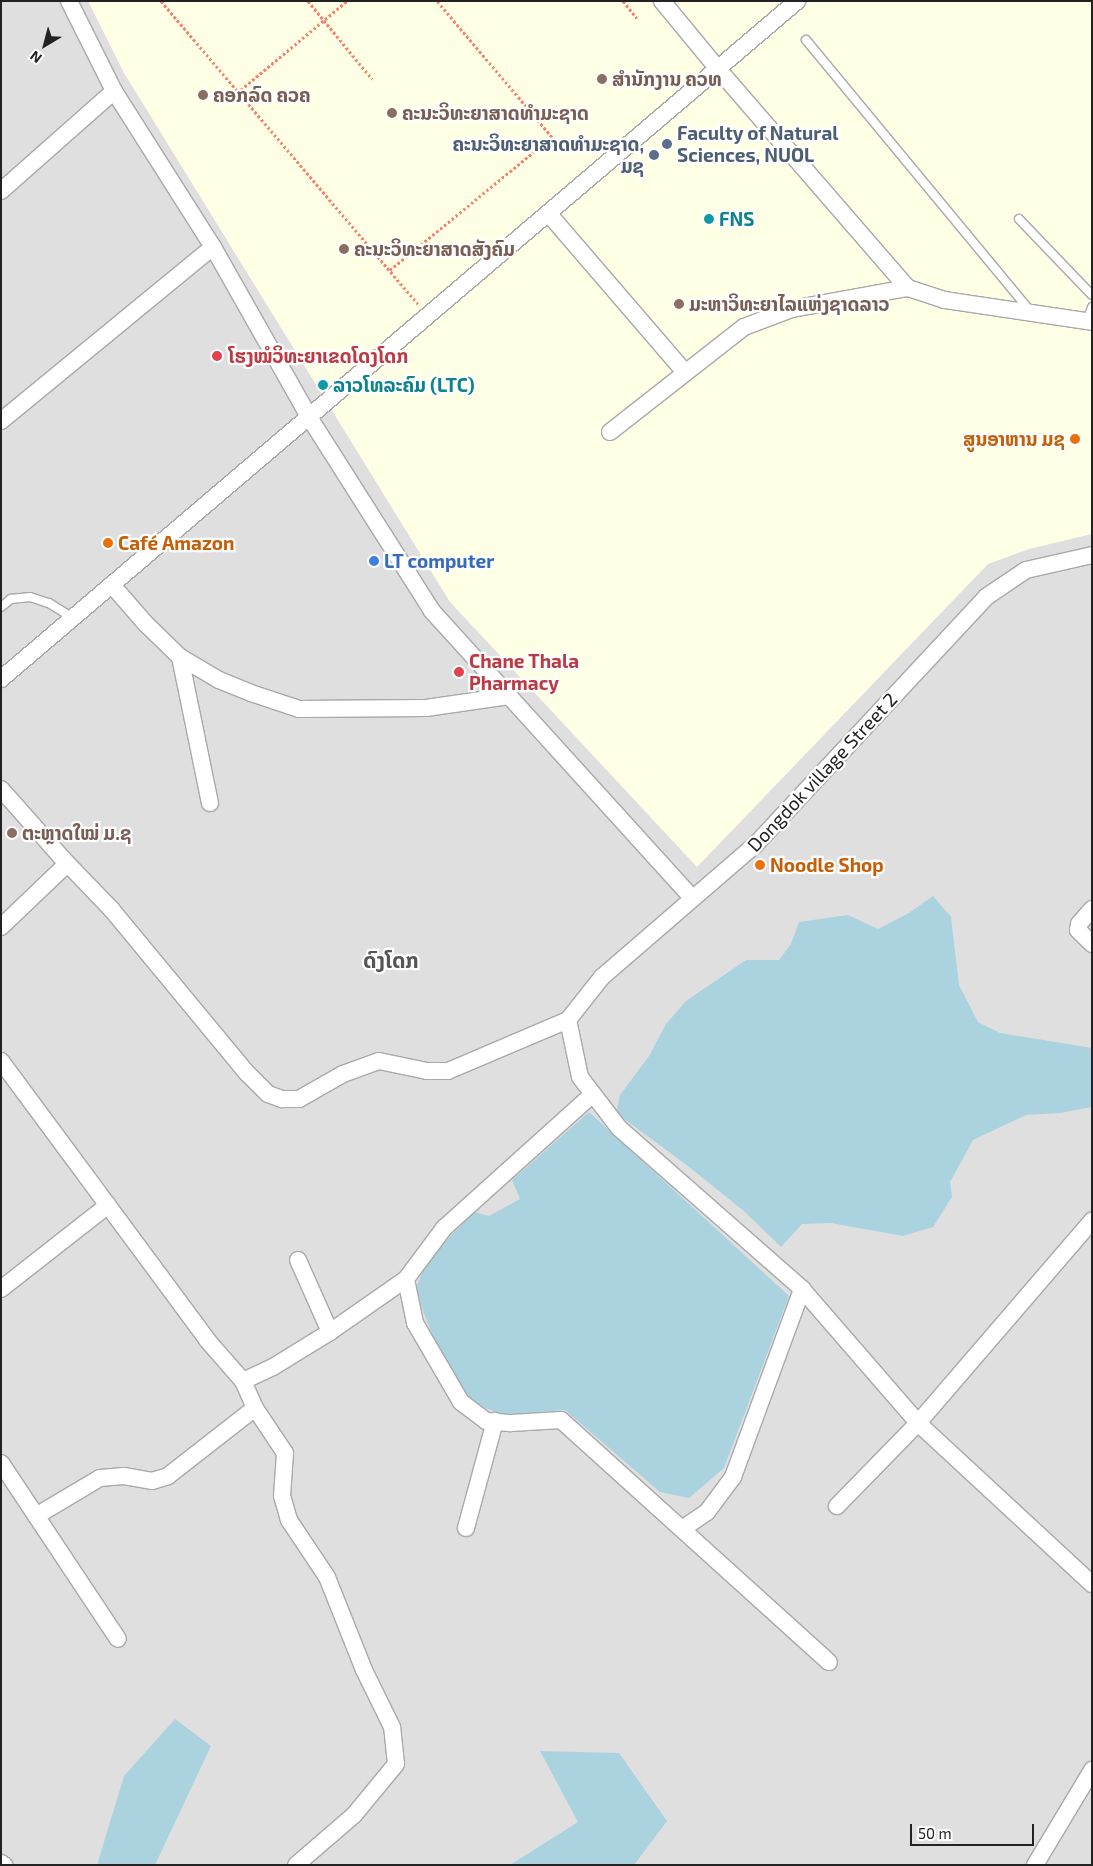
<!DOCTYPE html>
<meta charset="utf-8">
<style>
body{margin:0}
#map{position:relative;width:1093px;height:1866px;overflow:hidden;background:#f2efe9;font-family:"Exo 2","Noto Sans Lao",sans-serif}
div>[style]{position:absolute}
.residential>*{inset:0;background:#e0dfdf;transform-origin:0 0}
.education>*{inset:0;background:#ffffe5}
.water>*{inset:0;background:#aad3df}
.path>*{height:3px;margin-top:-1.5px;transform-origin:0;background:repeating-linear-gradient(90deg,#fa8072 0 2.5px,transparent 0 5px)}
.roads{filter:drop-shadow(1px 0 #a9a9a9) drop-shadow(-1px 0 #a9a9a9) drop-shadow(0 1px #a9a9a9) drop-shadow(0 -1px #a9a9a9)}
.lane>*{height:8px;margin:-4px;padding:0 4px;transform-origin:4px;border-radius:4px;background:#fff}
.street>*{height:16px;margin:-8px;padding:0 8px;transform-origin:8px;border-radius:8px;background:#fff}
.dots>*{width:14px;height:14px;translate:-50% -50%;box-sizing:border-box;border:2px solid #fff;border-radius:50%}
span{translate:-50% -50%;white-space:nowrap;text-align:center;line-height:1.15;-webkit-text-stroke:4.5px #fff;paint-order:stroke}
.education-label{font-size:19px;color:#785e54;font-weight:700}
.left{translate:0 -50%;text-align:left}
.service-label{font-size:19px;color:#4e5e75;font-weight:700}
.right{translate:-100% -50%;text-align:right}
.culture-label{font-size:19px;color:#0d838f;font-weight:700}
.health-label{font-size:19px;color:#be3a42;font-weight:700}
.food-label{font-size:19px;color:#c56008;font-weight:700}
.shop-label{font-size:19px;color:#366cbe;font-weight:700}
.street-label{font-size:19px;color:#222}
.quarter-label{font-size:21px;color:#555;font-weight:700}
.frame{position:absolute;inset:0;border:2px solid #222;pointer-events:none}
.north{position:absolute;left:20px;top:20px;width:50px;height:50px;-webkit-text-stroke:4px #fff;paint-order:stroke;rotate:217deg;font-size:14px;font-weight:700;line-height:20px;text-align:center;color:#222}
.north::after{content:'';display:block;margin:auto;width:18px;height:22px;background:#222;clip-path:polygon(50% 0,100% 100%,50% 72%,0 100%)}
.scale{position:absolute;left:910px;top:1824px;width:124px;height:22px;box-sizing:border-box;border:2px solid #222;border-top:0;padding-left:6px;font-size:15px;line-height:18px;white-space:nowrap;color:#222;-webkit-text-stroke:4px #fff;paint-order:stroke}
</style>
<div id="map">
<div class="residential">
<i style="left:1px;top:1px;width:1091px;height:1864px"></i>
</div>
<div class="education">
<i style="clip-path:polygon(88px 1px,1092px 1px,1092px 534px,1029px 549px,988px 564px,697px 867px,450px 602px,124px 73px)"></i>
</div>
<div class="water">
<i style="clip-path:polygon(933px 896px,951px 917px,959px 985px,978px 1022px,1000px 1033px,1092px 1048px,1092px 1107px,1060px 1113px,1026px 1115px,973px 1140px,950px 1182px,952px 1197px,933px 1227px,903px 1236px,831px 1223px,802px 1224px,781px 1247px,745px 1212px,688px 1166px,616px 1113px,620px 1095px,649px 1056px,666px 1024px,686px 1001px,746px 960px,779px 960px,791px 944px,799px 922px,848px 915px,878px 929px,909px 913px)"></i>
<i style="clip-path:polygon(589px 1112px,789px 1296px,724px 1468px,689px 1498px,660px 1492px,565px 1410px,505px 1415px,474px 1404px,439px 1352px,415px 1290px,428px 1259px,474px 1212px,489px 1216px,520px 1199px,512px 1180px)"></i>
<i style="clip-path:polygon(175px 1719px,211px 1746px,155px 1865px,97px 1865px,124px 1776px)"></i>
<i style="clip-path:polygon(540px 1751px,619px 1753px,667px 1821px,634px 1865px,510px 1865px,578px 1822px)"></i>
</div>
<div class="path">
<i style="left:161px;top:1px;width:397px;rotate:49.7deg"></i>
<i style="left:308px;top:1px;width:101px;rotate:50.6deg"></i>
<i style="left:623px;top:1px;width:22px;rotate:51deg"></i>
<i style="left:237px;top:93px;width:143px;rotate:-39.9deg"></i>
<i style="left:390px;top:270px;width:210px;rotate:-39.4deg"></i>
<i style="left:552px;top:137px;width:178px;rotate:-130.2deg"></i>
</div>
<div class="roads">
<div class="lane">
<i style="left:806px;top:40px;width:350px;rotate:50.4deg"></i>
<i style="left:1019px;top:219px;width:105px;rotate:46.2deg"></i>
<i style="left:1087px;top:321px;width:15px;rotate:-70deg"></i>
<i style="left:1px;top:607px;width:13px;rotate:-39deg"></i>
<i style="left:11px;top:599px;width:19px;rotate:-6deg"></i>
<i style="left:30px;top:597px;width:20px;rotate:18deg"></i>
<i style="left:49px;top:603px;width:28px;rotate:32deg"></i>
</div>
<div class="street">
<i style="left:69px;top:1px;width:101px;rotate:63.4deg"></i>
<i style="left:114px;top:91px;width:185px;rotate:57.6deg"></i>
<i style="left:213px;top:247px;width:195px;rotate:60.5deg"></i>
<i style="left:309px;top:417px;width:230px;rotate:57.6deg"></i>
<i style="left:432px;top:611px;width:387px;rotate:47.8deg"></i>
<i style="left:662px;top:1px;width:88px;rotate:50.5deg"></i>
<i style="left:718px;top:69px;width:290px;rotate:49.1deg"></i>
<i style="left:908px;top:288px;width:39px;rotate:18deg"></i>
<i style="left:945px;top:300px;width:149px;rotate:8.5deg"></i>
<i style="left:1px;top:191px;width:151px;rotate:-41.5deg"></i>
<i style="left:548px;top:213px;width:210px;rotate:49.3deg"></i>
<i style="left:1px;top:421px;width:274px;rotate:-39.4deg"></i>
<i style="left:610px;top:432px;width:170px;rotate:-38.1deg"></i>
<i style="left:744px;top:327px;width:51px;rotate:-20.6deg"></i>
<i style="left:792px;top:309px;width:118px;rotate:-10.3deg"></i>
<i style="left:112px;top:585px;width:50px;rotate:49deg"></i>
<i style="left:145px;top:623px;width:49px;rotate:44.2deg"></i>
<i style="left:180px;top:657px;width:45px;rotate:30.5deg"></i>
<i style="left:219px;top:680px;width:35px;rotate:22deg"></i>
<i style="left:251px;top:693px;width:51px;rotate:18.4deg"></i>
<i style="left:299px;top:709px;width:127px;rotate:-0.5deg"></i>
<i style="left:426px;top:708px;width:84px;rotate:-8.2deg"></i>
<i style="left:180px;top:657px;width:149px;rotate:78.4deg"></i>
<i style="left:1px;top:679px;width:1046px;rotate:-40.42deg"></i>
<i style="left:1px;top:789px;width:94px;rotate:48.5deg"></i>
<i style="left:63px;top:859px;width:71px;rotate:46.1deg"></i>
<i style="left:112px;top:910px;width:212px;rotate:50.4deg"></i>
<i style="left:247px;top:1073px;width:30px;rotate:45deg"></i>
<i style="left:268px;top:1094px;width:15px;rotate:20deg"></i>
<i style="left:282px;top:1099px;width:17px"></i>
<i style="left:299px;top:1099px;width:51px;rotate:-29.6deg"></i>
<i style="left:343px;top:1074px;width:38px;rotate:-20deg"></i>
<i style="left:379px;top:1061px;width:49px;rotate:11.8deg"></i>
<i style="left:427px;top:1071px;width:21px"></i>
<i style="left:448px;top:1071px;width:130px;rotate:-23deg"></i>
<i style="left:1092px;top:909px;width:20px;rotate:131deg"></i>
<i style="left:1079px;top:924px;width:6px;rotate:99deg"></i>
<i style="left:1078px;top:930px;width:20px;rotate:45deg"></i>
<i style="left:1px;top:927px;width:91px;rotate:-43.7deg"></i>
<i style="left:568px;top:1020px;width:58px;rotate:78.1deg"></i>
<i style="left:580px;top:1077px;width:64px;rotate:52.6deg"></i>
<i style="left:619px;top:1128px;width:244px;rotate:41.3deg"></i>
<i style="left:802px;top:1289px;width:177px;rotate:49.1deg"></i>
<i style="left:918px;top:1423px;width:237px;rotate:42.8deg"></i>
<i style="left:568px;top:1020px;width:55px;rotate:-51.7deg"></i>
<i style="left:602px;top:977px;width:202px;rotate:-40.8deg"></i>
<i style="left:755px;top:845px;width:339px;rotate:-47deg"></i>
<i style="left:986px;top:597px;width:48px;rotate:-34deg"></i>
<i style="left:1026px;top:570px;width:68px;rotate:-12.8deg"></i>
<i style="left:1px;top:1061px;width:348px;rotate:53.5deg"></i>
<i style="left:208px;top:1341px;width:53px;rotate:48.8deg"></i>
<i style="left:298px;top:1260px;width:79px;rotate:66deg"></i>
<i style="left:406px;top:1279px;width:45px;rotate:78.4deg"></i>
<i style="left:415px;top:1323px;width:91px;rotate:59.8deg"></i>
<i style="left:461px;top:1402px;width:31px;rotate:37deg"></i>
<i style="left:486px;top:1421px;width:25px;rotate:5deg"></i>
<i style="left:511px;top:1423px;width:50px;rotate:-3.4deg"></i>
<i style="left:561px;top:1420px;width:361px;rotate:42.1deg"></i>
<i style="left:1px;top:1289px;width:136px;rotate:-38.1deg"></i>
<i style="left:1px;top:1463px;width:211px;rotate:56.4deg"></i>
<i style="left:837px;top:1506px;width:116px;rotate:-45.7deg"></i>
<i style="left:918px;top:1423px;width:267px;rotate:-49.3deg"></i>
<i style="left:36px;top:1516px;width:74px;rotate:-30.7deg"></i>
<i style="left:100px;top:1478px;width:24px;rotate:-5deg"></i>
<i style="left:124px;top:1476px;width:28px;rotate:10deg"></i>
<i style="left:152px;top:1481px;width:17px;rotate:-17deg"></i>
<i style="left:168px;top:1476px;width:110px;rotate:-38deg"></i>
<i style="left:466px;top:1528px;width:111px;rotate:-74.8deg"></i>
<i style="left:682px;top:1529px;width:30px;rotate:-34deg"></i>
<i style="left:707px;top:1512px;width:44px;rotate:-53.4deg"></i>
<i style="left:733px;top:1477px;width:200px;rotate:-69.8deg"></i>
<i style="left:1px;top:1863px;width:4px;rotate:34deg"></i>
<i style="left:296px;top:1865px;width:77px;rotate:-40.8deg"></i>
<i style="left:354px;top:1815px;width:66px;rotate:-50.5deg"></i>
<i style="left:396px;top:1764px;width:37px;rotate:-96deg"></i>
<i style="left:392px;top:1727px;width:64px;rotate:-116.2deg"></i>
<i style="left:364px;top:1670px;width:100px;rotate:-111.7deg"></i>
<i style="left:327px;top:1577px;width:69px;rotate:-123.7deg"></i>
<i style="left:289px;top:1520px;width:25px;rotate:-106deg"></i>
<i style="left:282px;top:1496px;width:43px;rotate:-86deg"></i>
<i style="left:285px;top:1453px;width:54px;rotate:-123.7deg"></i>
<i style="left:255px;top:1408px;width:30px;rotate:-114deg"></i>
<i style="left:243px;top:1381px;width:33px;rotate:-25deg"></i>
<i style="left:273px;top:1367px;width:67px;rotate:-31.6deg"></i>
<i style="left:330px;top:1332px;width:93px;rotate:-34.9deg"></i>
<i style="left:406px;top:1279px;width:64px;rotate:-53.3deg"></i>
<i style="left:444px;top:1228px;width:200px;rotate:-42deg"></i>
<i style="left:1035px;top:1865px;width:111px;rotate:-59deg"></i>
</div>
</div>
<div class="dots">
<i style="left:602px;top:79px;background:#8d6e63"></i>
<i style="left:203px;top:95px;background:#8d6e63"></i>
<i style="left:392px;top:113px;background:#8d6e63"></i>
<i style="left:667px;top:144px;background:#5c6f8a"></i>
<i style="left:654px;top:155px;background:#5c6f8a"></i>
<i style="left:709px;top:219px;background:#0f9aa8"></i>
<i style="left:344px;top:249px;background:#8d6e63"></i>
<i style="left:679px;top:304px;background:#8d6e63"></i>
<i style="left:217px;top:356px;background:#e0444e"></i>
<i style="left:323px;top:385px;background:#0f9aa8"></i>
<i style="left:1075px;top:439px;background:#e8710a"></i>
<i style="left:108px;top:543px;background:#e8710a"></i>
<i style="left:374px;top:561px;background:#3f7fe0"></i>
<i style="left:459px;top:672px;background:#e0444e"></i>
<i style="left:12px;top:833px;background:#8d6e63"></i>
<i style="left:760px;top:865px;background:#e8710a"></i>
</div>
<div class="education-label">
<span class="left" style="left:612px;top:79px">ສຳນັກງານ ຄວທ</span>
<span class="left" style="left:213px;top:95px">ຄອກລົດ ຄວຄ</span>
<span class="left" style="left:402px;top:113px">ຄະນະວິທະຍາສາດທຳມະຊາດ</span>
<span class="left" style="left:354px;top:249px">ຄະນະວິທະຍາສາດສັງຄົມ</span>
<span class="left" style="left:689px;top:304px">ມະຫາວິທະຍາໄລແຫ່ງຊາດລາວ</span>
<span class="left" style="left:22px;top:833px">ຕະຫຼາດໃໝ່ ມ.ຊ</span>
</div>
<div class="service-label">
<span class="left" style="left:677px;top:144px">Faculty of Natural<br>Sciences, NUOL</span>
<span class="right" style="left:644px;top:155px">ຄະນະວິທະຍາສາດທໍາມະຊາດ,<br>ມຊ</span>
</div>
<div class="culture-label">
<span class="left" style="left:719px;top:219px">FNS</span>
<span class="left" style="left:333px;top:385px">ລາວໂທລະຄົມ (LTC)</span>
</div>
<div class="health-label">
<span class="left" style="left:228px;top:356px">ໂຮງໝໍວິທະຍາເຂດໂດງໂດກ</span>
<span class="left" style="left:469px;top:672px">Chane Thala<br>Pharmacy</span>
</div>
<div class="food-label">
<span class="right" style="left:1065px;top:439px">ສູນອາຫານ ມຊ</span>
<span class="left" style="left:118px;top:543px">Café Amazon</span>
<span class="left" style="left:770px;top:865px">Noodle Shop</span>
</div>
<div class="shop-label">
<span class="left" style="left:384px;top:561px">LT computer</span>
</div>
<div class="street-label">
<span style="left:822px;top:772px;rotate:-47deg">Dongdok village Street 2</span>
</div>
<div class="quarter-label">
<span style="left:391px;top:960px">ດົງໂດກ</span>
</div>
<div class="frame"></div>
<div class="north">N</div>
<div class="scale">50 m</div>
</div>
